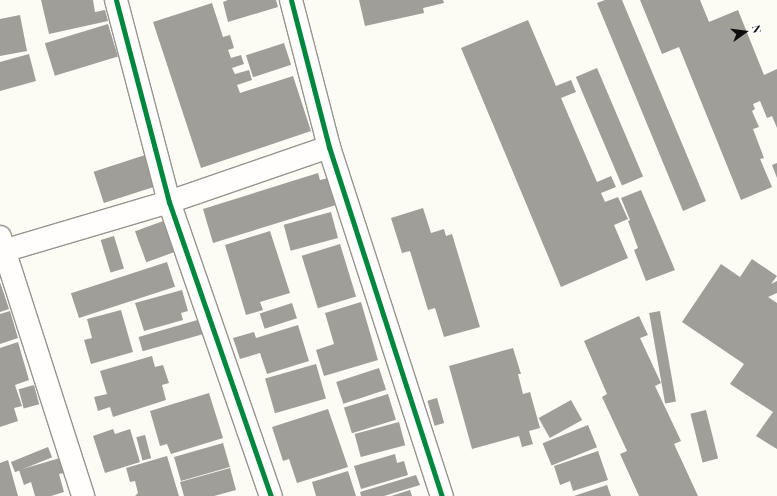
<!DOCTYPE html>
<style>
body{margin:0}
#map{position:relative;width:777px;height:496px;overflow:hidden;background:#fcfbf4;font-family:"Playfair Display",serif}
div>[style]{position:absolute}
.building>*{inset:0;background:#9f9e99;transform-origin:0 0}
.roads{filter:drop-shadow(1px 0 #959592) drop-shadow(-1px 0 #959592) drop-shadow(0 1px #959592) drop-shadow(0 -1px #959592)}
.street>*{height:22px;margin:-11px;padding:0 11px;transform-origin:11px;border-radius:11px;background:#fffefd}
.cycleway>*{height:5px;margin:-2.5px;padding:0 2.5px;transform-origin:2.5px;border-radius:2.5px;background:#00873e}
span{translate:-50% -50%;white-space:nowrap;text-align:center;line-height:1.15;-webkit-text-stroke:4px #fff;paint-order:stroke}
.north{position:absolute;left:725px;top:12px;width:40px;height:40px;-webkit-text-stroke:3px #fff;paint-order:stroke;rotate:76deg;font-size:11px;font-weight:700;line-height:16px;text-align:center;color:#0e0e0e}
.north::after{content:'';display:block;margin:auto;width:14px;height:18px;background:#0e0e0e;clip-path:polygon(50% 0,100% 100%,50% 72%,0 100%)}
</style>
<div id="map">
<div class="building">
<i style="clip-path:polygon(41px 0,93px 0,95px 12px,105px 10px,108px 21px,49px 34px)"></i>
<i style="clip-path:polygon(228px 0,276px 0,278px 7px,228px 22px,223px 2px)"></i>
<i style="clip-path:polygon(359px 0,443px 0,444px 3px,423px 8px,424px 13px,365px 26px)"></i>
<i style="clip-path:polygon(605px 0,622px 0,706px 201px,683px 211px,597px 3px)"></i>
<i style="clip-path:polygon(640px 0,700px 0,709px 22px,738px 10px,764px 75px,777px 69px,777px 128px,772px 116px,767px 118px,760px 101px,753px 104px,755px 109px,752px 111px,759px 127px,753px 129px,764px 158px,760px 159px,772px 187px,741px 200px,679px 47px,662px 54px)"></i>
<i style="clip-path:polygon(212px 3px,223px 37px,230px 35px,234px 48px,228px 50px,231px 58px,241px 55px,244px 64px,232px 68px,235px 74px,249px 70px,252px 80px,237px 85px,240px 93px,293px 76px,311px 131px,201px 168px,153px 22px)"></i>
<i style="clip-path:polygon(20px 15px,27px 51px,0 56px,0 19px)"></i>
<i style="clip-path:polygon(528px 20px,556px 86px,571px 80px,576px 92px,561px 98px,597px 182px,611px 176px,616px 187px,601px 193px,605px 202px,618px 197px,628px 219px,614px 225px,628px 258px,561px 287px,461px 48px)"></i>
<i style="left:108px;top:24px;width:34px;height:66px;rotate:73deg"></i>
<i style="left:284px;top:43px;width:23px;height:40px;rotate:72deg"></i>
<i style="clip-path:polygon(29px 54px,36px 81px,0 91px,0 62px)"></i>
<i style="left:597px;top:68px;width:118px;height:23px;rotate:67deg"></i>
<i style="left:145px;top:155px;width:33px;height:54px;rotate:72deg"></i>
<i style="clip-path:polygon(777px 163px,777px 178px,772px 165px)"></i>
<i style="clip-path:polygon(318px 173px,320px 180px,328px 178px,336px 205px,213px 243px,203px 209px)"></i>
<i style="clip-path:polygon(641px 190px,675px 270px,646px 281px,634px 250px,638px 248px,628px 221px,630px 220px,621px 198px)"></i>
<i style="clip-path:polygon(423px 208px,431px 233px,444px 229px,446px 236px,452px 234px,480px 327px,444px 337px,435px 308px,428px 310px,410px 251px,402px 253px,391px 218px)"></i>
<i style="left:331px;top:212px;width:27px;height:49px;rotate:75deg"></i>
<i style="left:166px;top:220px;width:33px;height:33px;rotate:70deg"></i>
<i style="clip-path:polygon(270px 231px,290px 293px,260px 302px,263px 310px,246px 315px,225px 245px)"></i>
<i style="left:114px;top:236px;width:34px;height:14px;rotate:73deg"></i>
<i style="left:340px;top:244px;width:55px;height:40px;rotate:73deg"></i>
<i style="clip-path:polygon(752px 259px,777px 276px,771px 284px,777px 281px,777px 293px,768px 297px,777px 303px,777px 449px,756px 436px,773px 412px,730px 384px,744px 364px,682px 322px,721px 264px,740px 277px)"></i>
<i style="left:167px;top:262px;width:26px;height:101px;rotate:72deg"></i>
<i style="clip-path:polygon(0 282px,9px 309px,0 312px)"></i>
<i style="clip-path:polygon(182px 290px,188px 311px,181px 313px,183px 320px,144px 331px,135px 303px)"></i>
<i style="clip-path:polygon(361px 302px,378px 360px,324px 376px,316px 350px,334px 344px,325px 313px)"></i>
<i style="left:292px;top:303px;width:16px;height:34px;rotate:72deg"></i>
<i style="clip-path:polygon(121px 310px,133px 352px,91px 364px,84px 340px,92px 338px,87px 319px)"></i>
<i style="clip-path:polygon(10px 311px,18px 338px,0 344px,0 314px)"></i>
<i style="left:660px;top:311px;width:92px;height:11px;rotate:80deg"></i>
<i style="clip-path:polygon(639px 316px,648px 335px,640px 338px,661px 383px,655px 386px,681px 441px,674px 444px,698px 496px,639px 496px,620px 454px,627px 451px,602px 397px,607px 394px,584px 341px)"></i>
<i style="left:201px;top:319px;width:15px;height:65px;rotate:74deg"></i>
<i style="clip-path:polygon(298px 325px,309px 361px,267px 374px,260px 353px,240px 359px,233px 338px,254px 332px,256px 338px)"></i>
<i style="clip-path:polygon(18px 342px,29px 380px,15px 385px,22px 406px,14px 408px,18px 421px,0 427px,0 348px)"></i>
<i style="clip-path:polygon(513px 348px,521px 374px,518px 374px,523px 394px,530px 392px,540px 428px,529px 431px,533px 444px,522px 447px,519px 436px,472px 449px,449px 366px)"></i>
<i style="clip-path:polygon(152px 356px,155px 367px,163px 365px,169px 383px,162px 385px,166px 400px,113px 417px,110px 407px,98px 411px,94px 397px,107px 394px,100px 371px)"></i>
<i style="left:316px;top:364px;width:36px;height:53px;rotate:74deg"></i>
<i style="left:379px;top:368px;width:23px;height:45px;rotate:72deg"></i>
<i style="left:34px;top:385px;width:20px;height:16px;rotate:75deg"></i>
<i style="clip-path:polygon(209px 393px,223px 438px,171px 454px,167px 444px,160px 446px,150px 411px)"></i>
<i style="left:388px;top:394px;width:27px;height:46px;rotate:73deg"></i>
<i style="left:437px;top:398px;width:26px;height:10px;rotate:74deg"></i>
<i style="left:571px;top:400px;width:23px;height:37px;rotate:61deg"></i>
<i style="clip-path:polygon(328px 409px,348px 467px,297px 483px,289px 459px,283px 461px,272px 427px)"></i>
<i style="left:706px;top:410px;width:50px;height:16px;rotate:76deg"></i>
<i style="left:399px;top:422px;width:24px;height:46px;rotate:75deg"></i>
<i style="left:588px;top:425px;width:24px;height:49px;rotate:68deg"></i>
<i style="clip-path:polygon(113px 429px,115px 434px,130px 429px,140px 462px,105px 473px,93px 436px)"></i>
<i style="left:145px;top:435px;width:24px;height:9px;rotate:75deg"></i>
<i style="left:223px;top:443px;width:25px;height:51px;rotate:74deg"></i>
<i style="left:48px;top:447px;width:11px;height:40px;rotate:68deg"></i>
<i style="clip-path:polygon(598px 451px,608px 480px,573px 491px,570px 481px,560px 485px,554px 466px)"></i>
<i style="clip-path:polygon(395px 454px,397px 463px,404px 461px,408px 475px,361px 489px,354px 466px)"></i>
<i style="clip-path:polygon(167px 456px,179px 496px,135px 496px,138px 493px,135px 481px,130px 482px,126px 468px)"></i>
<i style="clip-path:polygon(60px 458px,64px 473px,59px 474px,64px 492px,51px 496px,35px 496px,31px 482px,24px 485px,19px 470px)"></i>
<i style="clip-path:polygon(8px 460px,18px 496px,0 496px,0 463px)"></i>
<i style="clip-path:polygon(230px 468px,236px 490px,214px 496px,184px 496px,180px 482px)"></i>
<i style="clip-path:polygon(348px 471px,356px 496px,316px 496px,312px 482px)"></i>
<i style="clip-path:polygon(416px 475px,420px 485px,384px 496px,361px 496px,360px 492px)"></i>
<i style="clip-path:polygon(607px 485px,611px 496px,574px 496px)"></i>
<i style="clip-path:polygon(410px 490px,412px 496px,391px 496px)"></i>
</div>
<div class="roads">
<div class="street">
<i style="left:116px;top:0;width:209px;rotate:75.3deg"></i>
<i style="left:169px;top:202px;width:311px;rotate:70.9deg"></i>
<i style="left:291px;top:0;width:152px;rotate:75.5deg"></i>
<i style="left:329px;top:147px;width:367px;rotate:72.1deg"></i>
<i style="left:0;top:237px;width:272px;rotate:72.2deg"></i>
<i style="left:0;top:252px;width:176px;rotate:-16.5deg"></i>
<i style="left:169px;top:202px;width:169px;rotate:-19deg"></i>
</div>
</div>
<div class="cycleway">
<i style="left:116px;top:0;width:209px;rotate:75.3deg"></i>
<i style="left:169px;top:202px;width:311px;rotate:70.9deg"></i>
<i style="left:291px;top:0;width:152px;rotate:75.5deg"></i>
<i style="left:329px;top:147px;width:367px;rotate:72.1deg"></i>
</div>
<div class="north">N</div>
</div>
